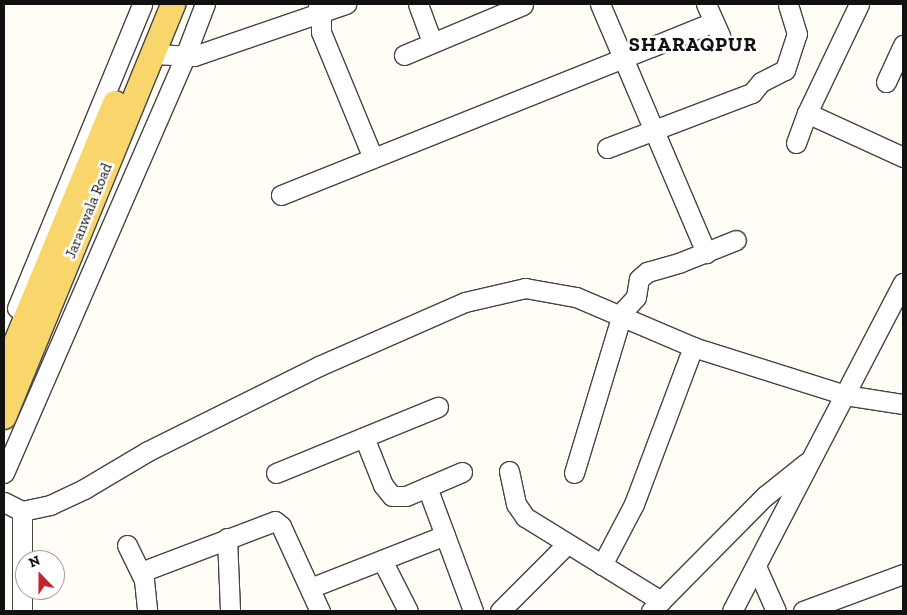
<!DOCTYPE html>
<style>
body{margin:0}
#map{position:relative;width:907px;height:615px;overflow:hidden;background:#fffdf5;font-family:"Zilla Slab",serif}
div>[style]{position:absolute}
.roads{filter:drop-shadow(1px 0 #444) drop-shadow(-1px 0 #444) drop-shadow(0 1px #444) drop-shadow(0 -1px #444)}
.minor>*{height:19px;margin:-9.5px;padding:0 9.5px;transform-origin:9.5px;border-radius:9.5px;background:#fff}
.major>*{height:24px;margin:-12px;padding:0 12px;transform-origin:12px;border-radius:12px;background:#f9d66b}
span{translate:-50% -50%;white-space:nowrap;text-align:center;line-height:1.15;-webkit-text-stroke:5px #fff;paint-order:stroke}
.street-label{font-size:15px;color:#111}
.district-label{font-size:20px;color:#111;font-weight:700;letter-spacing:1px}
.frame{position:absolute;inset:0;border:5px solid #111;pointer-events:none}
.north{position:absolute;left:15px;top:550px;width:50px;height:50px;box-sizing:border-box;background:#fff;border:1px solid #a0a0a0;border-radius:50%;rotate:338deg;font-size:14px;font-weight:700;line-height:20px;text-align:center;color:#111}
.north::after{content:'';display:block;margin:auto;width:18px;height:22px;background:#c4262e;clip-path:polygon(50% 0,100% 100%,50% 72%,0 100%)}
</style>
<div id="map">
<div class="roads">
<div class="minor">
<i style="left:318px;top:4px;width:10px;rotate:73deg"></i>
<i style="left:321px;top:14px;width:18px;rotate:90deg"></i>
<i style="left:321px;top:32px;width:136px;rotate:67.6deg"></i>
<i style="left:418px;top:4px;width:40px;rotate:69.8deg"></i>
<i style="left:600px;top:4px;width:271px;rotate:66.9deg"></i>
<i style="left:706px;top:4px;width:36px;rotate:66deg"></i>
<i style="left:153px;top:54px;width:41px;rotate:2.8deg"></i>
<i style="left:194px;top:56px;width:161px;rotate:-18.9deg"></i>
<i style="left:404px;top:55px;width:129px;rotate:-22.8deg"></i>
<i style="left:886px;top:82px;width:41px;rotate:-65.3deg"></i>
<i style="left:807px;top:113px;width:106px;rotate:24.6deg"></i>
<i style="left:796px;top:143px;width:32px;rotate:-70deg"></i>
<i style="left:807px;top:113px;width:121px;rotate:-64.5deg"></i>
<i style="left:607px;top:148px;width:155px;rotate:-20.8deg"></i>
<i style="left:752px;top:93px;width:14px;rotate:-51deg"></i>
<i style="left:761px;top:82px;width:27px;rotate:-27deg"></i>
<i style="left:785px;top:70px;width:38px;rotate:-72deg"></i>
<i style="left:797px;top:34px;width:31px;rotate:-107deg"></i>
<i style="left:281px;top:195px;width:466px;rotate:-21.8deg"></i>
<i style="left:17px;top:308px;width:329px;rotate:-67.6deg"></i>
<i style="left:364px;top:437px;width:52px;rotate:68.4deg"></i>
<i style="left:383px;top:485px;width:14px;rotate:51deg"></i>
<i style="left:392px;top:496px;width:14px"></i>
<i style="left:406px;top:496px;width:61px;rotate:-23.2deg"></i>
<i style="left:509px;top:471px;width:34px;rotate:78deg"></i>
<i style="left:516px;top:504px;width:16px;rotate:55deg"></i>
<i style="left:525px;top:517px;width:160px;rotate:31.7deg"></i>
<i style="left:4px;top:473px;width:455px;rotate:-66.5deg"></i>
<i style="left:185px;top:56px;width:56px;rotate:-69deg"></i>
<i style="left:276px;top:473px;width:175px;rotate:-22.2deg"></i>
<i style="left:574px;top:473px;width:163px;rotate:-73.2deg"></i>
<i style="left:621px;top:317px;width:9px;rotate:-63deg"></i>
<i style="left:625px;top:309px;width:16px;rotate:-47deg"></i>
<i style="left:636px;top:297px;width:18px;rotate:-81deg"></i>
<i style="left:639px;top:279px;width:11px;rotate:-41deg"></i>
<i style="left:647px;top:272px;width:35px;rotate:-16deg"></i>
<i style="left:681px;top:262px;width:59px;rotate:-21.8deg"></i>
<i style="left:427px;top:487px;width:132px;rotate:69.6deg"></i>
<i style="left:4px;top:502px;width:20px;rotate:27deg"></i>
<i style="left:22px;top:511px;width:29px;rotate:-12deg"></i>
<i style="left:50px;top:505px;width:38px;rotate:-25deg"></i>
<i style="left:84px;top:489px;width:74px;rotate:-30.7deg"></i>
<i style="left:148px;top:451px;width:191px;rotate:-26.4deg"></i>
<i style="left:319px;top:366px;width:159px;rotate:-23.7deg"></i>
<i style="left:465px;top:302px;width:62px;rotate:-13.1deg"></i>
<i style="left:525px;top:288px;width:52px;rotate:10deg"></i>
<i style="left:576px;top:297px;width:127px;rotate:23.1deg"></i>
<i style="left:693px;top:347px;width:159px;rotate:17.5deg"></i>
<i style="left:845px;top:395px;width:59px;rotate:8.8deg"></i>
<i style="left:227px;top:538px;width:73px;rotate:87.6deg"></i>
<i style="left:127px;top:545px;width:39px;rotate:64deg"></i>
<i style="left:144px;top:580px;width:31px;rotate:84deg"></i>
<i style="left:382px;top:560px;width:57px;rotate:63deg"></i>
<i style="left:602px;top:565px;width:69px;rotate:-62.3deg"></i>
<i style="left:634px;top:504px;width:168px;rotate:-69.4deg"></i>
<i style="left:756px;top:566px;width:49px;rotate:66deg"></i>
<i style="left:141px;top:572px;width:143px;rotate:-20.8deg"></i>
<i style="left:275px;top:521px;width:8px;rotate:40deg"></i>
<i style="left:281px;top:526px;width:94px;rotate:65.4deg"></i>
<i style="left:310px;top:588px;width:145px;rotate:-21.4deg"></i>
<i style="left:22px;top:611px;width:100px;rotate:-90deg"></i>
<i style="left:500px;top:611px;width:95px;rotate:-45deg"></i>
<i style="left:651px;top:611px;width:162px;rotate:-45.3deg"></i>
<i style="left:765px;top:496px;width:53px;rotate:-38.8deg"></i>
<i style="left:732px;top:611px;width:370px;rotate:-62.5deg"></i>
<i style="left:803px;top:611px;width:107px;rotate:-20.3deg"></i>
</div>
<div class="major">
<i style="left:4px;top:371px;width:290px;rotate:-67.5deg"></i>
<i style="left:4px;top:417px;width:446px;rotate:-67.7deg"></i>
</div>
</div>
<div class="street-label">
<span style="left:89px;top:211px;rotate:-68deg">Jaranwala Road</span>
</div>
<div class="district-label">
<span style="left:693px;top:44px">SHARAQPUR</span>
</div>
<div class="frame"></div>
<div class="north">N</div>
</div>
